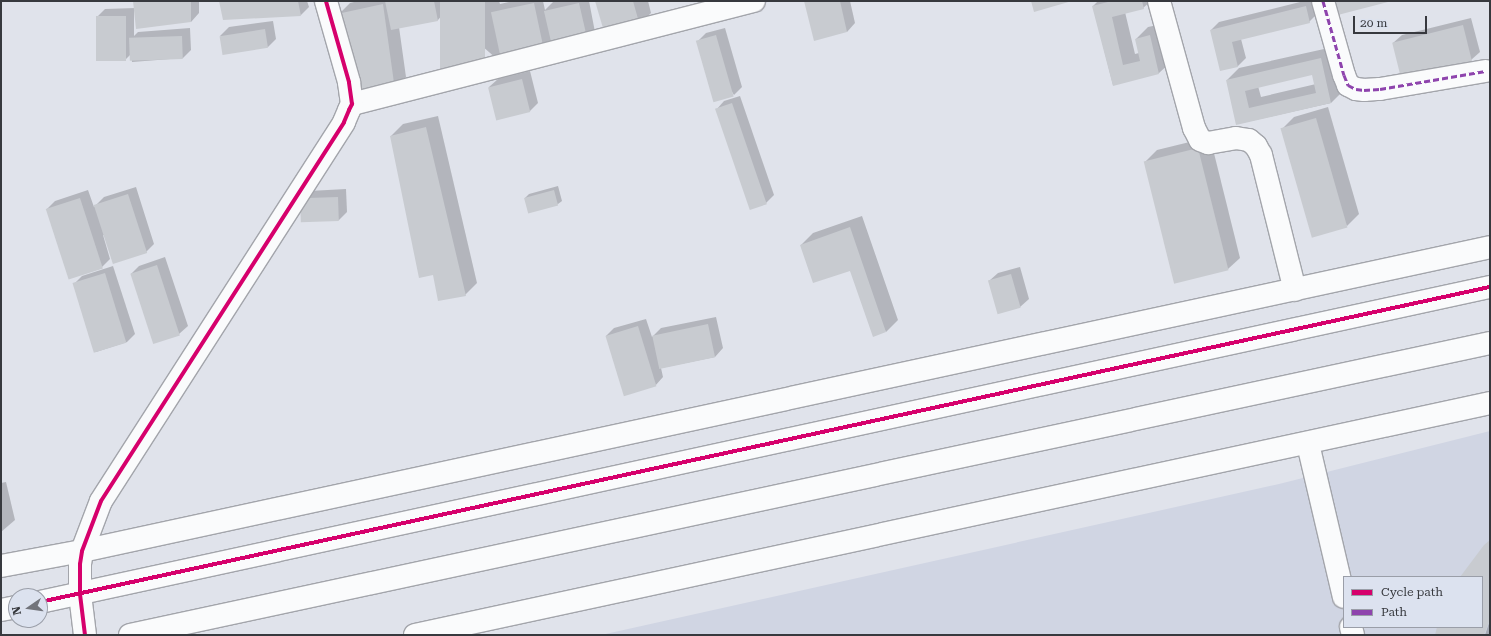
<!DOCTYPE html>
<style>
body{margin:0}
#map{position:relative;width:1491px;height:636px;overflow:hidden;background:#e0e3eb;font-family:"Roboto Serif",serif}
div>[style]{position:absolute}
.built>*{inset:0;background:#d0d5e3}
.shadow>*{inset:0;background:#0003}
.building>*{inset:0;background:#c8cbd0;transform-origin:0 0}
.roads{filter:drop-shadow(1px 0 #a3a5ab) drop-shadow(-1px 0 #a3a5ab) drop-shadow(0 1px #a3a5ab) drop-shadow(0 -1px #a3a5ab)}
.minor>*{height:22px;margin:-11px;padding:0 11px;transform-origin:11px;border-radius:11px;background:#fafbfc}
.quiet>*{height:3px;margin-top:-1.5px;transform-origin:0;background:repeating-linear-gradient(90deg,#8e44ad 0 6px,transparent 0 9px)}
.cycleway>*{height:4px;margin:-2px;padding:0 2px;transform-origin:2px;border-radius:2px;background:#d6006c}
span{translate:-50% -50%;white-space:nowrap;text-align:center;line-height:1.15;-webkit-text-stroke:3.5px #dce2ef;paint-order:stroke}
.frame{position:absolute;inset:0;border:2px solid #37393e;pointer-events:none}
.legend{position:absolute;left:1343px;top:576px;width:140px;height:52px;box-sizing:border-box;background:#dce2ef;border:1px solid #9a9ea8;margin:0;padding:5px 7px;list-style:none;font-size:12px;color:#37393e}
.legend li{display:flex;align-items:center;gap:8px;height:20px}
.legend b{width:20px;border:1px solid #9a9ea8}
.north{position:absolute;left:8px;top:588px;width:40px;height:40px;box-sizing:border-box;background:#dce2ef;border:1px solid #9a9ea8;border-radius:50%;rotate:257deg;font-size:11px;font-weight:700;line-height:16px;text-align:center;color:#37393e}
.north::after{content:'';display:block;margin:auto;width:14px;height:18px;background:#72747b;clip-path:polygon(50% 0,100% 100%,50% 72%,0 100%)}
.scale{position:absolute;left:1353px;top:16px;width:74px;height:18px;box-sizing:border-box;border:2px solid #37393e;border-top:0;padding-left:5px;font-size:12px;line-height:14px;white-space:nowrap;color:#37393e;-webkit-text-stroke:3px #dce2ef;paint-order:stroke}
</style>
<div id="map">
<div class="built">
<i style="clip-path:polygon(evenodd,1490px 431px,1490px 635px,601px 635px,1279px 484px,1490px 431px,1344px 577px,1482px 577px,1482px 627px,1344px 627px,1344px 577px)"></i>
</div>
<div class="shadow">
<i style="clip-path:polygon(134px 1px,199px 1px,199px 13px,191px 22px,134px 10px,134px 36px,138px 32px,190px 28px,191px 50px,183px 58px,132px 62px,131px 54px,126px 59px,98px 60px,97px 17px,105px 9px,135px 8px)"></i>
<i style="clip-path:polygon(220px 1px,307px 1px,309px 7px,301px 15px)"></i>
<i style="clip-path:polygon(358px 1px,499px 1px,500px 4px,513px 1px,543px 1px,545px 10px,553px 2px,558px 1px,589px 1px,595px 32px,544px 49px,497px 59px,444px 13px,438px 20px,399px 27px,406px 77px,394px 89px,338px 15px,350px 3px)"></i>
<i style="clip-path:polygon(596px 1px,648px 1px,651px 13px,639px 25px)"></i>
<i style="clip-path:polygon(805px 1px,850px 1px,855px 23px,847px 32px)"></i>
<i style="clip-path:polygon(1098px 1px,1151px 1px,1143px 8px,1125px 12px,1135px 54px,1139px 53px,1136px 39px,1148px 27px,1162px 24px,1171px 62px,1159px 73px,1113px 85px,1093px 6px)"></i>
<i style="clip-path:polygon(1304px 1px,1314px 1px,1317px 14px,1309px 22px,1241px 39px,1246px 58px,1238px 66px,1221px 70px,1211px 30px,1219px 22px)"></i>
<i style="clip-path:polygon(1471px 18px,1480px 52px,1471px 60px,1393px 43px,1402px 35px)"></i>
<i style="clip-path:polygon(273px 21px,276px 39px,268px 47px,220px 36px,229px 27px)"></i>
<i style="clip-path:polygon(725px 28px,742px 87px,734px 95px,698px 41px,706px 33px)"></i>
<i style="clip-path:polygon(evenodd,1333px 47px,1343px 91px,1331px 103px,1237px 124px,1227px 80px,1239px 68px,1333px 47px,1313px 74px,1316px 84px,1261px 97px,1258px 86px,1313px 74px)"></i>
<i style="clip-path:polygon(530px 71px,538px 103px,530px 111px,497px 119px,489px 87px,498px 79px)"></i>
<i style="clip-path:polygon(740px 96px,774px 195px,765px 204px,716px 110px,724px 101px)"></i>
<i style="clip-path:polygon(1328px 107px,1359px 214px,1347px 226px,1282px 129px,1294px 117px)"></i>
<i style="clip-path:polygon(438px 116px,477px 283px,465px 295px,391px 136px,403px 124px)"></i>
<i style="clip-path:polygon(1210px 137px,1240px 258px,1228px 269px,1145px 162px,1157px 150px)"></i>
<i style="clip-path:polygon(558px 186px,562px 201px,558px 204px,525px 198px,529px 194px)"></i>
<i style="clip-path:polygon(136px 187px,154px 244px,146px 252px,103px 235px,110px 259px,102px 267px,47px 209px,55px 201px,88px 190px,94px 207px,104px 197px)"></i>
<i style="clip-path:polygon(346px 189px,347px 212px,339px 220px,302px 221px,309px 191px)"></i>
<i style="clip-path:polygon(862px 216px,898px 320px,886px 332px,850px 270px,801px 245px,813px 233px)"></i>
<i style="clip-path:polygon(165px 257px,188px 326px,179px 334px,131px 274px,139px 266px)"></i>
<i style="clip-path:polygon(113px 266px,135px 334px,127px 342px,96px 352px,74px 284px,82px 276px)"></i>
<i style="clip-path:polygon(1020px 267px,1029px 299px,1020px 307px,989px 281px,998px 273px)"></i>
<i style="clip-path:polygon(716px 317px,723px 348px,715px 357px,661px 368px,663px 377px,655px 386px,606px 336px,614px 328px,646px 319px,652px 337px,661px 328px)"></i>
<i style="clip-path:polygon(6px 482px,15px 520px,1px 532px,1px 483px)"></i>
<i style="clip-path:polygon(1490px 620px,1490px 635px,1485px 635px)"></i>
</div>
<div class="building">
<i style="clip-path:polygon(133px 1px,191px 1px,191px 22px,136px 29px)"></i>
<i style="clip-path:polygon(219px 1px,298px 1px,301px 16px,223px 20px)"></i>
<i style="clip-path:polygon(385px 1px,434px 1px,438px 21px,391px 30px)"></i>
<i style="left:440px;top:1px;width:45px;height:69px"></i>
<i style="clip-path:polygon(595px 1px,633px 1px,640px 26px,605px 35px)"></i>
<i style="clip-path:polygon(804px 1px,840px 1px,847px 32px,814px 41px)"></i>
<i style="clip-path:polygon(1031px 1px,1072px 1px,1034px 12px)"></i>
<i style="clip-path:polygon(1112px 1px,1142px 1px,1144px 9px,1112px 17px,1123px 65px,1140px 61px,1135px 39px,1150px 35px,1159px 74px,1113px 86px,1092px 6px)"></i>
<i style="clip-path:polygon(1326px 1px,1388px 1px,1388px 2px,1330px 17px)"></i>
<i style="left:534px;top:3px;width:48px;height:44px;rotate:78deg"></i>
<i style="left:579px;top:3px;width:39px;height:36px;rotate:77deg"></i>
<i style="clip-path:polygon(383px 4px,395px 90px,359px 96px,337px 14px)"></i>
<i style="clip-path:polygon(1306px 6px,1310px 23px,1232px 42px,1238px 67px,1220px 71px,1210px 30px)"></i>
<i style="left:96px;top:16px;width:30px;height:45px"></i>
<i style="left:1463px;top:25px;width:37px;height:73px;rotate:76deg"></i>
<i style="left:265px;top:29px;width:19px;height:46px;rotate:81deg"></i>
<i style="left:716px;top:35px;width:64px;height:21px;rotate:74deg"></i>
<i style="left:182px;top:36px;width:23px;height:53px;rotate:88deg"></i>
<i style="clip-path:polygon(evenodd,1321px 58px,1331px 103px,1236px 125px,1226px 80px,1321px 58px,1312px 75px,1316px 93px,1249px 108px,1245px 91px,1312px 75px)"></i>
<i style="left:522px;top:79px;width:34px;height:35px;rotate:76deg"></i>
<i style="left:732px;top:103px;width:107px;height:18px;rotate:71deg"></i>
<i style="left:1316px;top:118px;width:114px;height:37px;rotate:74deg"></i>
<i style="clip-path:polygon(426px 127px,466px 296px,438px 301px,433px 275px,419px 278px,390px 136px)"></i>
<i style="left:1198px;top:148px;width:126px;height:56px;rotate:76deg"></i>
<i style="left:554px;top:190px;width:16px;height:31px;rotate:75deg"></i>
<i style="left:128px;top:194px;width:62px;height:36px;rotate:72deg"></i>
<i style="left:338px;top:197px;width:24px;height:38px;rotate:88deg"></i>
<i style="left:80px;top:198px;width:74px;height:36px;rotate:72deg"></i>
<i style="clip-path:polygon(850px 227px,886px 332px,873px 337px,850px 271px,813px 283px,800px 245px)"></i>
<i style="left:157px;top:265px;width:74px;height:28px;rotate:72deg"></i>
<i style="left:105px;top:273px;width:73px;height:34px;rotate:73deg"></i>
<i style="left:1011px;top:274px;width:35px;height:24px;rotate:74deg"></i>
<i style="left:708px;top:324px;width:34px;height:57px;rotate:78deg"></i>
<i style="left:638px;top:326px;width:63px;height:34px;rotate:73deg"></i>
<i style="clip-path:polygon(1490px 540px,1490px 620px,1484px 635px,1435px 635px,1437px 627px,1482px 627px,1482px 577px,1460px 577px,1484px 545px)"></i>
</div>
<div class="roads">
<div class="minor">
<i style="left:1159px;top:1px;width:132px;rotate:74.6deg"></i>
<i style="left:1194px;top:128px;width:13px;rotate:63deg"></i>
<i style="left:1200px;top:140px;width:9px;rotate:21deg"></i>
<i style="left:1208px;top:143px;width:28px;rotate:-10deg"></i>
<i style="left:1236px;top:138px;width:13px;rotate:9deg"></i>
<i style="left:1249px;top:140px;width:9px;rotate:41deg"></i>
<i style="left:1256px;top:146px;width:10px;rotate:61deg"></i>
<i style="left:1261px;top:155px;width:139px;rotate:75.9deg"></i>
<i style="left:1323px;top:1px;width:77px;rotate:74.2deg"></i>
<i style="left:1344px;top:75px;width:11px;rotate:68deg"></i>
<i style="left:1348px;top:85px;width:9px;rotate:27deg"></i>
<i style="left:1356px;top:89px;width:8px;rotate:7deg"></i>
<i style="left:1364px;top:90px;width:16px;rotate:-4deg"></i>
<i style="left:1380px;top:89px;width:107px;rotate:-9.7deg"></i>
<i style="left:352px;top:104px;width:415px;rotate:-14.4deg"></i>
<i style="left:1308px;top:444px;width:157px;rotate:76.8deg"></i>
<i style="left:1px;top:566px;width:82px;rotate:-10.5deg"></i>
<i style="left:82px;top:551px;width:1440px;rotate:-12.18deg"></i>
<i style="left:40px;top:602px;width:1484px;rotate:-12.26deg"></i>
<i style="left:1px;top:610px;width:15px;rotate:-11deg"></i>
<i style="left:1351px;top:627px;width:8px;rotate:76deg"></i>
<i style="left:85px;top:635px;width:41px;rotate:-97deg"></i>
<i style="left:80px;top:594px;width:30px;rotate:-90deg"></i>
<i style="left:80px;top:564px;width:13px;rotate:-81deg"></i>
<i style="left:82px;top:551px;width:53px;rotate:-69.2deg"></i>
<i style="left:101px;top:501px;width:450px;rotate:-57.3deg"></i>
<i style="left:344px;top:122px;width:13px;rotate:-67deg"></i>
<i style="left:349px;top:110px;width:7px;rotate:-63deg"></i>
<i style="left:352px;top:104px;width:22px;rotate:-98deg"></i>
<i style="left:349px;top:82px;width:84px;rotate:-105.9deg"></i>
<i style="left:130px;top:635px;width:1391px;rotate:-12.12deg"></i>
<i style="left:415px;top:635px;width:1100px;rotate:-12.18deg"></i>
</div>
</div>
<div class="quiet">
<i style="left:1323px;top:1px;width:77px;rotate:74.2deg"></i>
<i style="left:1344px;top:75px;width:11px;rotate:68deg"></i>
<i style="left:1348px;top:85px;width:9px;rotate:27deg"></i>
<i style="left:1356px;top:89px;width:8px;rotate:7deg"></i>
<i style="left:1364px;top:90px;width:16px;rotate:-4deg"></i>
<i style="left:1380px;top:89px;width:107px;rotate:-9.7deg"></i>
</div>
<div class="cycleway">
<i style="left:40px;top:602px;width:1484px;rotate:-12.26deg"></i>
<i style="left:85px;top:635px;width:41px;rotate:-97deg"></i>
<i style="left:80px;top:594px;width:30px;rotate:-90deg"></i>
<i style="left:80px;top:564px;width:13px;rotate:-81deg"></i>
<i style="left:82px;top:551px;width:53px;rotate:-69.2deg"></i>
<i style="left:101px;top:501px;width:450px;rotate:-57.3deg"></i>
<i style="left:344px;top:122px;width:13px;rotate:-67deg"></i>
<i style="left:349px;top:110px;width:7px;rotate:-63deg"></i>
<i style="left:352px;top:104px;width:22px;rotate:-98deg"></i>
<i style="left:349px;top:82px;width:84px;rotate:-105.9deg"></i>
</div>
<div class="frame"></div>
<ul class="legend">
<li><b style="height:5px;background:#d6006c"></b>Cycle path</li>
<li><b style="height:5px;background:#8e44ad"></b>Path</li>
</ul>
<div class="north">N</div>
<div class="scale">20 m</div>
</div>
